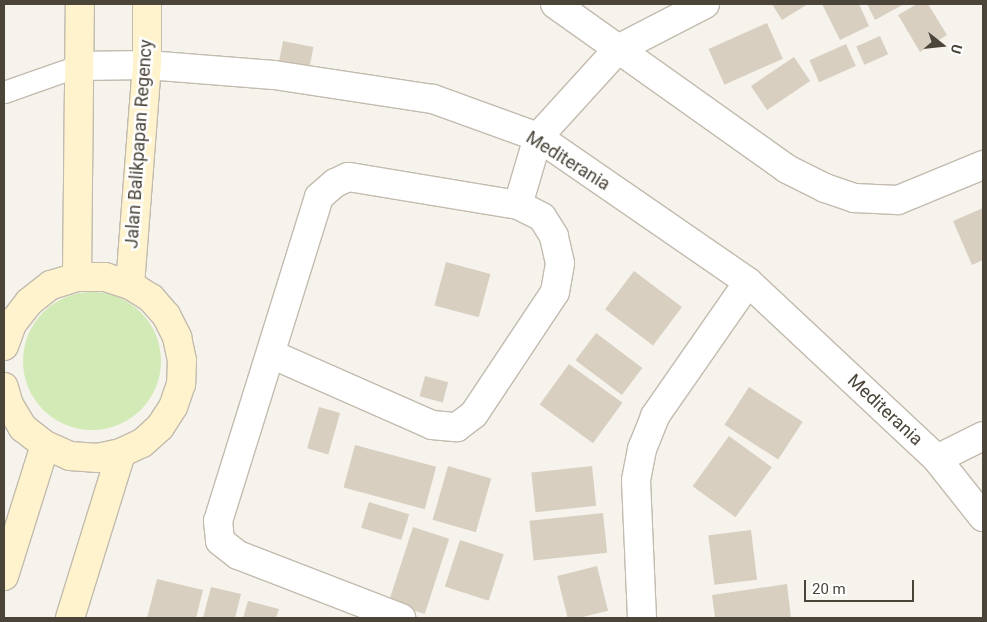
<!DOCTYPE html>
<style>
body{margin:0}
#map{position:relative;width:987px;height:622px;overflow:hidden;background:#f6f3ec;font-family:Roboto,sans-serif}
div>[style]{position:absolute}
.green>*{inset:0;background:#d2eab5}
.round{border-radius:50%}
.building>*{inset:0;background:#d8cfc1;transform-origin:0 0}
.roads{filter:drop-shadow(1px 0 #c2bbae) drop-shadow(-1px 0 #c2bbae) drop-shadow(0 1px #c2bbae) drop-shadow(0 -1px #c2bbae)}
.lane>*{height:21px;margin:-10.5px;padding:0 10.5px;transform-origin:10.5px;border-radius:10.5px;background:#fff}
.street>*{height:28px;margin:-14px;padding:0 14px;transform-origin:14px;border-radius:14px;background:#fff}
.secondary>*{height:28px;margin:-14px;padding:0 14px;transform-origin:14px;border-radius:14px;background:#fff3cd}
span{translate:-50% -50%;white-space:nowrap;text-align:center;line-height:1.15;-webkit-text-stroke:5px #fff;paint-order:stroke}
.street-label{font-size:18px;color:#4b4439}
.frame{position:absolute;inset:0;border:5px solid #4b4439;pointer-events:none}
.north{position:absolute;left:917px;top:20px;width:50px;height:50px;-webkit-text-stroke:4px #fff;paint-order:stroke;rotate:106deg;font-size:14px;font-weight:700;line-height:20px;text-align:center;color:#4b4439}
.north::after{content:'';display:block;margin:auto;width:18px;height:22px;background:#4b4439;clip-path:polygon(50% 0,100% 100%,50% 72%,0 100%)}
.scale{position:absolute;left:804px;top:580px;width:110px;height:22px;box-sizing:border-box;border:2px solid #4b4439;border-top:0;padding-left:6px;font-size:15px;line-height:18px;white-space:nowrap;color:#4b4439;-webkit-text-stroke:4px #fff;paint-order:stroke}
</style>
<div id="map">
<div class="green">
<i class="round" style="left:23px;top:292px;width:138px;height:138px"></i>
</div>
<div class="building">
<i style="clip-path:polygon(772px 4px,808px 4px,782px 20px)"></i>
<i style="clip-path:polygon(822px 4px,859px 4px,869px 26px,840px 40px)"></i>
<i style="clip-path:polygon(867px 4px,904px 4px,875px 20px)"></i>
<i style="clip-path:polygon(917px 4px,928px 4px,947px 35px,920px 52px,898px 15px)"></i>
<i style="left:767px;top:23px;width:39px;height:64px;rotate:66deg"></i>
<i style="left:880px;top:36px;width:20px;height:26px;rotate:66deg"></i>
<i style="left:283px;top:41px;width:31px;height:26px;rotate:11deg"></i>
<i style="left:846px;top:44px;width:24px;height:40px;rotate:66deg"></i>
<i style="left:794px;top:57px;width:29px;height:52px;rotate:56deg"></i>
<i style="clip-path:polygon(983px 208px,983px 260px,972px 265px,953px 221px)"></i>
<i style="left:446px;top:262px;width:46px;height:45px;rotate:15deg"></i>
<i style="left:634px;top:271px;width:60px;height:48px;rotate:37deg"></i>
<i style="left:596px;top:333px;width:58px;height:34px;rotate:37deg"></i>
<i style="left:569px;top:364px;width:66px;height:50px;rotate:36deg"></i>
<i style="left:425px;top:376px;width:24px;height:21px;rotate:15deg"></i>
<i style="left:749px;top:387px;width:64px;height:45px;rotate:33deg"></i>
<i style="left:319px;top:407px;width:22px;height:43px;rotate:16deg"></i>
<i style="left:729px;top:436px;width:53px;height:62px;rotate:36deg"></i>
<i style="left:355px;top:445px;width:84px;height:44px;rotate:15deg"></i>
<i style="left:448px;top:466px;width:45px;height:56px;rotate:16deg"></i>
<i style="left:592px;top:466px;width:40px;height:61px;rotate:84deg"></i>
<i style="left:369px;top:502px;width:42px;height:27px;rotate:17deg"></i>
<i style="left:603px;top:513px;width:40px;height:74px;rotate:84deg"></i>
<i style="left:413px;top:527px;width:38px;height:79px;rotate:18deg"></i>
<i style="left:751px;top:530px;width:50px;height:43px;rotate:83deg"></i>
<i style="left:460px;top:540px;width:46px;height:49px;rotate:18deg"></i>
<i style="left:597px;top:566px;width:46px;height:41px;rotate:76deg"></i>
<i style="clip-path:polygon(157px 579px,203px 590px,196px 618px,147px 618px)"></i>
<i style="clip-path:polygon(787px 584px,791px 618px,715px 618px,712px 595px)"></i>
<i style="clip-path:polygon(211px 587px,241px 594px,235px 618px,203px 618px)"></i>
<i style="clip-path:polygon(248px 601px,279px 609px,276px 618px,243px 618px)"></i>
</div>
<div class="roads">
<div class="lane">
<i style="left:4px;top:92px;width:78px;rotate:-19.4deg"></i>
</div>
<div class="street">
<i style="left:555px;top:4px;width:285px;rotate:35.4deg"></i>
<i style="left:787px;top:169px;width:42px;rotate:26.6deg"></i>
<i style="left:825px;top:188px;width:31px;rotate:19deg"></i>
<i style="left:854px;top:198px;width:44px;rotate:2.6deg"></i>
<i style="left:898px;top:200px;width:92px;rotate:-22.4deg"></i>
<i style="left:78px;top:66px;width:69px;rotate:-0.8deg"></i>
<i style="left:147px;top:65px;width:127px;rotate:4.5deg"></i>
<i style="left:274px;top:75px;width:161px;rotate:8.6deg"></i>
<i style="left:433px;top:99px;width:112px;rotate:19.9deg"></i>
<i style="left:538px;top:137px;width:255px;rotate:34.6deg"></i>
<i style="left:748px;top:282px;width:259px;rotate:43.1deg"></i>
<i style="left:518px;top:205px;width:71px;rotate:-73.6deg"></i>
<i style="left:538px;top:137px;width:119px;rotate:-47.7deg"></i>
<i style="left:618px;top:49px;width:98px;rotate:-27.3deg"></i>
<i style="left:271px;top:354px;width:176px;rotate:23.8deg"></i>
<i style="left:432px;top:425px;width:25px;rotate:5deg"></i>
<i style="left:457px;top:427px;width:21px;rotate:-37deg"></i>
<i style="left:474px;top:414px;width:146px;rotate:-56.4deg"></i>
<i style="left:555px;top:292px;width:29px;rotate:-80deg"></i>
<i style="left:560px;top:263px;width:28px;rotate:-103deg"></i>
<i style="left:554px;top:236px;width:22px;rotate:-122deg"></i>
<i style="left:542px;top:217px;width:27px;rotate:-153deg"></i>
<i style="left:518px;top:205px;width:172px;rotate:-170.6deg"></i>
<i style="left:348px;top:177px;width:14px;rotate:155deg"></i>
<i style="left:335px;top:183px;width:21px;rotate:139deg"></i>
<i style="left:319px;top:197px;width:339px;rotate:107.3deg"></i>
<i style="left:218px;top:521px;width:20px;rotate:84deg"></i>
<i style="left:220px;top:541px;width:23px;rotate:38deg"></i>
<i style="left:238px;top:555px;width:175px;rotate:21.1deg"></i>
<i style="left:983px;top:436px;width:51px;rotate:153.4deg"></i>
<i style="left:937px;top:459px;width:74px;rotate:51.6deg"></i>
<i style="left:642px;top:618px;width:138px;rotate:-92.5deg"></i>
<i style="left:636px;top:480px;width:32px;rotate:-79deg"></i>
<i style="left:642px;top:449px;width:35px;rotate:-68deg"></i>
<i style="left:655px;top:416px;width:163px;rotate:-55.2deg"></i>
</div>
<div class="secondary">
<i style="left:77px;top:277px;width:273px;rotate:-89.4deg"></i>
<i style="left:130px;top:285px;width:221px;rotate:-85.6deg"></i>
<i style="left:147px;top:65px;width:61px;rotate:-90deg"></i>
<i style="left:4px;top:346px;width:23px;rotate:-70deg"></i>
<i style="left:12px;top:324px;width:28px;rotate:-52deg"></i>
<i style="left:29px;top:302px;width:28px;rotate:-38deg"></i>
<i style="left:51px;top:285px;width:27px;rotate:-17deg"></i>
<i style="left:77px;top:277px;width:28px"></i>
<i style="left:105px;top:277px;width:26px;rotate:18deg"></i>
<i style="left:130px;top:285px;width:25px;rotate:32deg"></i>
<i style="left:151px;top:298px;width:23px;rotate:49deg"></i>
<i style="left:166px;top:315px;width:25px;rotate:63deg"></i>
<i style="left:177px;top:337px;width:24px;rotate:78deg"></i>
<i style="left:182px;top:360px;width:24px;rotate:92deg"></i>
<i style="left:181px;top:384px;width:24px;rotate:109deg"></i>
<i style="left:173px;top:407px;width:24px;rotate:123deg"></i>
<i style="left:160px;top:427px;width:24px;rotate:138deg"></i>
<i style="left:142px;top:443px;width:23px;rotate:155deg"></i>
<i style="left:121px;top:453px;width:24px;rotate:168deg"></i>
<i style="left:98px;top:458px;width:28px;rotate:-176deg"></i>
<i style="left:70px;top:456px;width:27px;rotate:-156deg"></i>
<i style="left:45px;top:445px;width:28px;rotate:-142deg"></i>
<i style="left:23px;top:428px;width:27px;rotate:-121deg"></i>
<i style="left:9px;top:405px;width:19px;rotate:-106deg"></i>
<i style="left:4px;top:576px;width:137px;rotate:-72.6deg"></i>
<i style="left:70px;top:618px;width:173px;rotate:-72.8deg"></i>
</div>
</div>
<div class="street-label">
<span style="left:139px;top:144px;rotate:-86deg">Jalan Balikpapan Regency</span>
<span style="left:568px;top:161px;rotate:32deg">Mediterania</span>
<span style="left:885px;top:410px;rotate:43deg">Mediterania</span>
</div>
<div class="frame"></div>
<div class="north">U</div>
<div class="scale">20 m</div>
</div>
